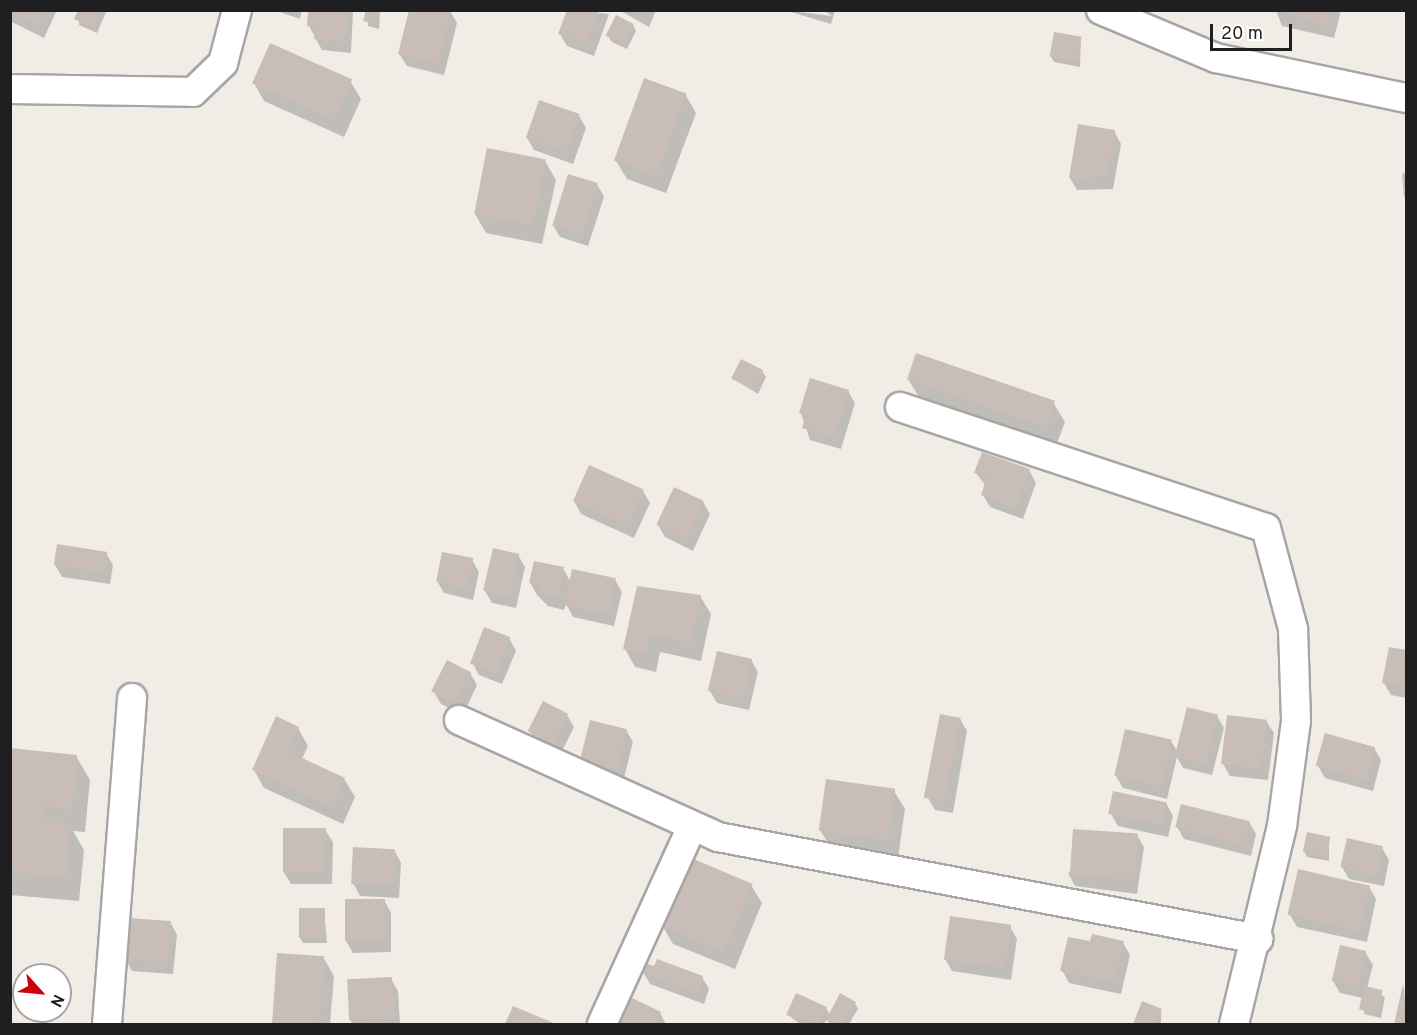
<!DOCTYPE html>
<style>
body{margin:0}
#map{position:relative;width:1417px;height:1035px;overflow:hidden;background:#f1ece5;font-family:Overpass,sans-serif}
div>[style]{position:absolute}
.shadow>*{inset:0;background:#0003}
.building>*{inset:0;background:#c9beb7;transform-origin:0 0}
.roads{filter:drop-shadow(2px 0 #a6a6a6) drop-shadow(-2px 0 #a6a6a6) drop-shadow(0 2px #a6a6a6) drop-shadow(0 -2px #a6a6a6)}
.minor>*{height:28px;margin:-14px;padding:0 14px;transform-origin:14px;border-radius:14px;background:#fff}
span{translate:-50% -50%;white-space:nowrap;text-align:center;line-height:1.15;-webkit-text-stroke:5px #fff;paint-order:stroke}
.frame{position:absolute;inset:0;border:12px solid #1f1f1f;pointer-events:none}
.north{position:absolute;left:12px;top:963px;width:60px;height:60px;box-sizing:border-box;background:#fff;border:2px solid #a5a5a5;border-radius:50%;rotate:117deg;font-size:16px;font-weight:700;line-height:24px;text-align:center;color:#1f1f1f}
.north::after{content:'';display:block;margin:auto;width:21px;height:27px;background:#cf0007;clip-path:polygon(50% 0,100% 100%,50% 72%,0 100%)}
.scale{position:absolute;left:1210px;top:24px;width:82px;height:27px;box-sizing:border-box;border:3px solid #1f1f1f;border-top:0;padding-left:8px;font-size:18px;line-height:21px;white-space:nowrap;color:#1f1f1f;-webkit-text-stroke:4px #fff;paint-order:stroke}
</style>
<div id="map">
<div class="shadow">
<i style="clip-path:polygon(10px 10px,57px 10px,44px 38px,10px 21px)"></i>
<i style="clip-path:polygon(79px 10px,107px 10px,97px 33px,79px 25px)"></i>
<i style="clip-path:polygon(274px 10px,302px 10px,300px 19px)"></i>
<i style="clip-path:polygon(314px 10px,353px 10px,351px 53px,322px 50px,309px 26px)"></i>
<i style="clip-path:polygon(367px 10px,380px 10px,379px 29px,368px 26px)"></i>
<i style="clip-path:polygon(568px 10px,609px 14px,594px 56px,567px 46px,560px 34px)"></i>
<i style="clip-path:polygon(619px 10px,656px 10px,649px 27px)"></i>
<i style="clip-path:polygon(784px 10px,832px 16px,823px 10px,835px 10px,831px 24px)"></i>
<i style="clip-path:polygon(1276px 10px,1341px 10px,1334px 38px,1282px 26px)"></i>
<i style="clip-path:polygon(450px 11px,457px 23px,444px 75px,407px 66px,399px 53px)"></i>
<i style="clip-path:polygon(633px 25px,636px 31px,627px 49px,612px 42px,608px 36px)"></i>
<i style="clip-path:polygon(1081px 38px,1080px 67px,1054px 62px,1051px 57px)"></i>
<i style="clip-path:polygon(350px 81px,361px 99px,344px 137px,264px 101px,254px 83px)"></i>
<i style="clip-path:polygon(685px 94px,696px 113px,666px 193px,627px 179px,616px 161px)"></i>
<i style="clip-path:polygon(579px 116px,586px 128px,573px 164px,534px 150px,527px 138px)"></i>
<i style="clip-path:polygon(1079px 126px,1114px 131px,1121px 144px,1113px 189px,1077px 190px,1070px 178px)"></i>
<i style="clip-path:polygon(545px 161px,556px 180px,542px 244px,486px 233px,475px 214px)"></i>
<i style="clip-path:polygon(597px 184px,604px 197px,588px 246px,560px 237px,553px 225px)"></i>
<i style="clip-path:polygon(762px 371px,766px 377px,758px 394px,734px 379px)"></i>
<i style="clip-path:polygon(908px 379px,1054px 404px,1065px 422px,1056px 446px,919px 397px)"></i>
<i style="clip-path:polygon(848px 391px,855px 403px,841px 449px,810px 440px,801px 413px)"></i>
<i style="clip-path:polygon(1029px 470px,1036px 483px,1023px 519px,990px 507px,983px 495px,986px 486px,976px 473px)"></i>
<i style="clip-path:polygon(643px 491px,650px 503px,634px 538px,581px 514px,574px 501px)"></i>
<i style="clip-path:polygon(703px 502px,710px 514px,693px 551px,665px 537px,658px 525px)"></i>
<i style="clip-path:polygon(106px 553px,113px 565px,110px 584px,62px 577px,55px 565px)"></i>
<i style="clip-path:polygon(518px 555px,525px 567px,516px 608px,492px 603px,485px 591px)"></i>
<i style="clip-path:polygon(472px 560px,479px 572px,473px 600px,444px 593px,437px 581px)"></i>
<i style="clip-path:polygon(563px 569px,571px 582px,615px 580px,622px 592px,614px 626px,573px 617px,566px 604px,564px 610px,548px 606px,537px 595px,530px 582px)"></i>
<i style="clip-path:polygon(700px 596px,711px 614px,701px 661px,660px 652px,656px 672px,635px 667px,625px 649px)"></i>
<i style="clip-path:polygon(509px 638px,516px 651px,502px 684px,479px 675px,472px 662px)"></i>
<i style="clip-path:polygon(1390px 648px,1406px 651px,1406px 698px,1391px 695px,1384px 683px)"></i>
<i style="clip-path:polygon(751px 660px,758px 672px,749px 710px,717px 703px,710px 691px)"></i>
<i style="clip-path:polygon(470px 673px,477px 685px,463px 715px,441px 704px,434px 692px)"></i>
<i style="clip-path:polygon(567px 715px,574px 727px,560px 755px,537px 743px,530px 731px)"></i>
<i style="clip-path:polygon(1217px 716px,1224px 728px,1212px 775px,1183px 768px,1177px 757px,1167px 799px,1123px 788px,1116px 776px,1171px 741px,1177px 751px)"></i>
<i style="clip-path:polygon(960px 719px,967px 731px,953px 813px,935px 810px,928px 798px)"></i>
<i style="clip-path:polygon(1266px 721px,1274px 733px,1268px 780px,1230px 776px,1223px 764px)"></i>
<i style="clip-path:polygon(298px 728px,308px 746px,302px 759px,344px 779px,355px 797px,343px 824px,264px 788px,254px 770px)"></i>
<i style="clip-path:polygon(626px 730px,633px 742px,623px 782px,581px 761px)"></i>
<i style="clip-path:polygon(1374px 748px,1381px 760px,1373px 791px,1325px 778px,1318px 766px)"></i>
<i style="clip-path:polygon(10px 750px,76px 756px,90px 780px,85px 832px,73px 831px,84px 850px,79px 901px,10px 895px)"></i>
<i style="clip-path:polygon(894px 791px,905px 809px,898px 858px,831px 848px,820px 830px)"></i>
<i style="clip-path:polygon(1166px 803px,1173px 816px,1168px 837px,1118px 826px,1111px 814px)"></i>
<i style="clip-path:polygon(1249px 822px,1256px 834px,1251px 856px,1184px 839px,1177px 827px)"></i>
<i style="clip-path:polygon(325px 830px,333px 842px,332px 884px,291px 884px,283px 871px)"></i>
<i style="clip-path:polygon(1137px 835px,1144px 847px,1137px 894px,1075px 886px,1068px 873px)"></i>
<i style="clip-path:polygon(1329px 838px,1329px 861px,1307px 857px,1304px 851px)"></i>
<i style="clip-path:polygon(1382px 848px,1389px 860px,1384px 886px,1349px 879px,1342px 867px)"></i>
<i style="clip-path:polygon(394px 850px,401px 863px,399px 898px,360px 896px,353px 883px)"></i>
<i style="clip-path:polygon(751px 885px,762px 903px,735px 969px,673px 944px,662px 925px)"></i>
<i style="clip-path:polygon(1369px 887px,1376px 899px,1367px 942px,1297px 927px,1290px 915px)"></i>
<i style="clip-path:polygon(384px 900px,391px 913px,391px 952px,353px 953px,346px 941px)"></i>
<i style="clip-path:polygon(324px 910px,327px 943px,303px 943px,300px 938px)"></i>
<i style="clip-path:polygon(170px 922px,177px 935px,173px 974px,132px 971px,125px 958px)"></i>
<i style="clip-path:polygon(1010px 927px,1017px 939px,1011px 980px,952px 971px,945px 959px)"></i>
<i style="clip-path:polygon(1091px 943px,1123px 943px,1130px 955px,1121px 994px,1069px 983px,1062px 970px)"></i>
<i style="clip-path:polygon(1365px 952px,1373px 965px,1367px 988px,1385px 997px,1381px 1018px,1364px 1014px,1363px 998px,1340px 993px,1333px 981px)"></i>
<i style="clip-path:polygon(279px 954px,323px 957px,334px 976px,330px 1024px,273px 1024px)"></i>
<i style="clip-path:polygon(643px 972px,702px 977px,709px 989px,704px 1004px,650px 984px)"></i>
<i style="clip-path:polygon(391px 979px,398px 991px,400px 1024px,353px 1024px,350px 1020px)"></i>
<i style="clip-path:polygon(1404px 986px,1406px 1024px,1395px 1024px)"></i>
<i style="clip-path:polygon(631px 999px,660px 1013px,666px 1024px,619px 1024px)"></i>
<i style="clip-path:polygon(855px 1003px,858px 1009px,849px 1024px,830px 1024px,827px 1019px,824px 1024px,800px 1024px,788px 1015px,826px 1008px,830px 1015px)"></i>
<i style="clip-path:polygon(1143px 1003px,1161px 1010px,1161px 1024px,1135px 1024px)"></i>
<i style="clip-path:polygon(514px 1008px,553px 1024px,507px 1024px)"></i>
</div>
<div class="building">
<i style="clip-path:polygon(10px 10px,45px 10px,37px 26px)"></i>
<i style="clip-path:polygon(78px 10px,101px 10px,94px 28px,74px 19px)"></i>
<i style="clip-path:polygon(348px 10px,345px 41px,314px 39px,315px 27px,307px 26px,308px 11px)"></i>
<i style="clip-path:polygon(366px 10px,379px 10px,376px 24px,363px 21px)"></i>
<i style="clip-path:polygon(409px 10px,451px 10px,437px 64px,398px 54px)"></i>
<i style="clip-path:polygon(567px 10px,599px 10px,587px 44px,558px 34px)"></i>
<i style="clip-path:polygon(631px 10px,644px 10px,643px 15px)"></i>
<i style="clip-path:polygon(1274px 10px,1332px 10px,1328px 26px)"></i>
<i style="left:616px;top:15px;width:20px;height:23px;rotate:27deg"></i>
<i style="left:1054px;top:32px;width:28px;height:25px;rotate:10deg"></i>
<i style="left:270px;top:43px;width:90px;height:44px;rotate:24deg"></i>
<i style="left:644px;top:78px;width:45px;height:88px;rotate:20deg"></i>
<i style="left:539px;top:100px;width:43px;height:40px;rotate:19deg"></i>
<i style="clip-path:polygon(1078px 124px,1115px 130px,1107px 177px,1092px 174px,1090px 182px,1069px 178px)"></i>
<i style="left:487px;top:148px;width:60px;height:67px;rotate:11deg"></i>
<i style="clip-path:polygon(1406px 173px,1406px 197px,1404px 197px,1402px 174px)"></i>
<i style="left:568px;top:174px;width:31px;height:54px;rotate:17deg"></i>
<i style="left:916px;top:353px;width:147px;height:28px;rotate:19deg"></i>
<i style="left:741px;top:359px;width:25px;height:22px;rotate:27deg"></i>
<i style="clip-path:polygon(810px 378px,849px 390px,834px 437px,802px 428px,806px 415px,799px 413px)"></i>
<i style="clip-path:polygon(982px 452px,1030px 469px,1016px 508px,981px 495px,987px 477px,974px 473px)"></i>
<i style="left:589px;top:465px;width:60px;height:39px;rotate:24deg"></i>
<i style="left:674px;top:487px;width:33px;height:42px;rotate:25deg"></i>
<i style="left:57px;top:544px;width:51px;height:21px;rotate:9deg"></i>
<i style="left:493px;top:548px;width:27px;height:44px;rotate:13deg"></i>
<i style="left:442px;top:552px;width:32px;height:30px;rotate:11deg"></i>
<i style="clip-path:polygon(534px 561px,564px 567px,558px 598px,540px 594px,542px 586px,529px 583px)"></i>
<i style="left:572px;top:569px;width:45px;height:37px;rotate:12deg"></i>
<i style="clip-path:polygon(637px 586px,701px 595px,691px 643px,650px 634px,646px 654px,623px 649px)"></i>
<i style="left:484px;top:627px;width:28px;height:39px;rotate:21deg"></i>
<i style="clip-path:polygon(1389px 647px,1406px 650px,1406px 687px,1382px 683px)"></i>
<i style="left:717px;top:651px;width:36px;height:41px;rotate:13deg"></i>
<i style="left:447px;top:660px;width:27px;height:35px;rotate:27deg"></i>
<i style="left:543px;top:701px;width:28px;height:34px;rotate:27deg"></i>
<i style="left:1187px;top:707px;width:32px;height:51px;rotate:14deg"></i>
<i style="left:940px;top:714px;width:21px;height:85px;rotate:11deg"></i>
<i style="left:1227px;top:715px;width:40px;height:49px;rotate:7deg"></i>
<i style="clip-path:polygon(276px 716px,299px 727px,287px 751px,345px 778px,332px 807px,252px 770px)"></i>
<i style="left:590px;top:720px;width:38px;height:42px;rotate:14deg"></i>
<i style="left:1125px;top:729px;width:48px;height:48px;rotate:13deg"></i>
<i style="left:1325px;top:733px;width:52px;height:34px;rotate:16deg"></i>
<i style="clip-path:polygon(10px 748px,77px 755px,72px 809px,43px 806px,42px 822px,71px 824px,66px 877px,10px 872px)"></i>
<i style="left:826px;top:779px;width:70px;height:52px;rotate:8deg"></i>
<i style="left:1113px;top:791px;width:55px;height:23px;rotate:12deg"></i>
<i style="left:1181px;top:804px;width:71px;height:24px;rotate:14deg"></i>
<i style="left:283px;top:828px;width:43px;height:44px"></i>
<i style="left:1073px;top:829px;width:65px;height:46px;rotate:4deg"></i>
<i style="left:1307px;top:832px;width:24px;height:20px;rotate:12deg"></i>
<i style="left:1347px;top:838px;width:37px;height:30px;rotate:13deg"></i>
<i style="left:353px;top:847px;width:42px;height:37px;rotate:3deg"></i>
<i style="left:689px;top:857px;width:69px;height:74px;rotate:23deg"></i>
<i style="left:1298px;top:869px;width:74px;height:47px;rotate:13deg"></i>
<i style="left:345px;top:899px;width:40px;height:42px"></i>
<i style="left:325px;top:908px;width:30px;height:26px;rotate:90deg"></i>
<i style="left:950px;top:916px;width:62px;height:44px;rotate:8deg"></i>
<i style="left:127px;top:918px;width:44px;height:41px;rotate:4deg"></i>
<i style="clip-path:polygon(1092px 934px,1124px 941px,1114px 982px,1060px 971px,1068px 937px,1090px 941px)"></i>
<i style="left:1340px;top:945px;width:27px;height:37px;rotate:13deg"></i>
<i style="left:277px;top:953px;width:47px;height:71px;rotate:4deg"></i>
<i style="clip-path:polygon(657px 959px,703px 976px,697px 993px,641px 972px,645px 963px,654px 966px)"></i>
<i style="left:392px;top:977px;width:41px;height:45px;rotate:87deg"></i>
<i style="clip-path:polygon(1403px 984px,1406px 1024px,1394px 1024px)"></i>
<i style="left:1364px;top:986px;width:19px;height:24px;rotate:12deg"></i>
<i style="clip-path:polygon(796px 993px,827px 1007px,819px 1024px,786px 1015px)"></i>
<i style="clip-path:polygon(840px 993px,856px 1002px,843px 1024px,833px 1024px,826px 1020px)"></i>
<i style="clip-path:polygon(630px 997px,661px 1012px,655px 1024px,617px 1024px)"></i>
<i style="clip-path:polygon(1142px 1001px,1162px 1009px,1156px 1024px,1133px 1024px)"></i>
<i style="clip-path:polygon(513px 1006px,556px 1024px,505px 1024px)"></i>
</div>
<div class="roads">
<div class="minor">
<i style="left:1101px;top:10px;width:125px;rotate:22.7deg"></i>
<i style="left:1216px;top:58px;width:194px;rotate:11.9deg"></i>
<i style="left:10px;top:89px;width:183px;rotate:0.9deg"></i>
<i style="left:193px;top:92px;width:42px;rotate:-44deg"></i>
<i style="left:223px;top:63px;width:55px;rotate:-75.2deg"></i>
<i style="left:900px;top:407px;width:385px;rotate:18.3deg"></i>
<i style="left:1266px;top:528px;width:105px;rotate:75deg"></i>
<i style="left:1293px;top:629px;width:92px;rotate:88.1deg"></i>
<i style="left:1296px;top:721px;width:106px;rotate:97.6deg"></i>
<i style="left:1282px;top:826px;width:204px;rotate:103.6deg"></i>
<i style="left:459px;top:720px;width:284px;rotate:24.3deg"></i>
<i style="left:718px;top:837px;width:550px;rotate:10.7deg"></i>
<i style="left:107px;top:1024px;width:327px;rotate:-85.6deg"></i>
<i style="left:602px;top:1024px;width:214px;rotate:-65.5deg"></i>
</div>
</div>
<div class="frame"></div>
<div class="north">N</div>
<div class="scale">20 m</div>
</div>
